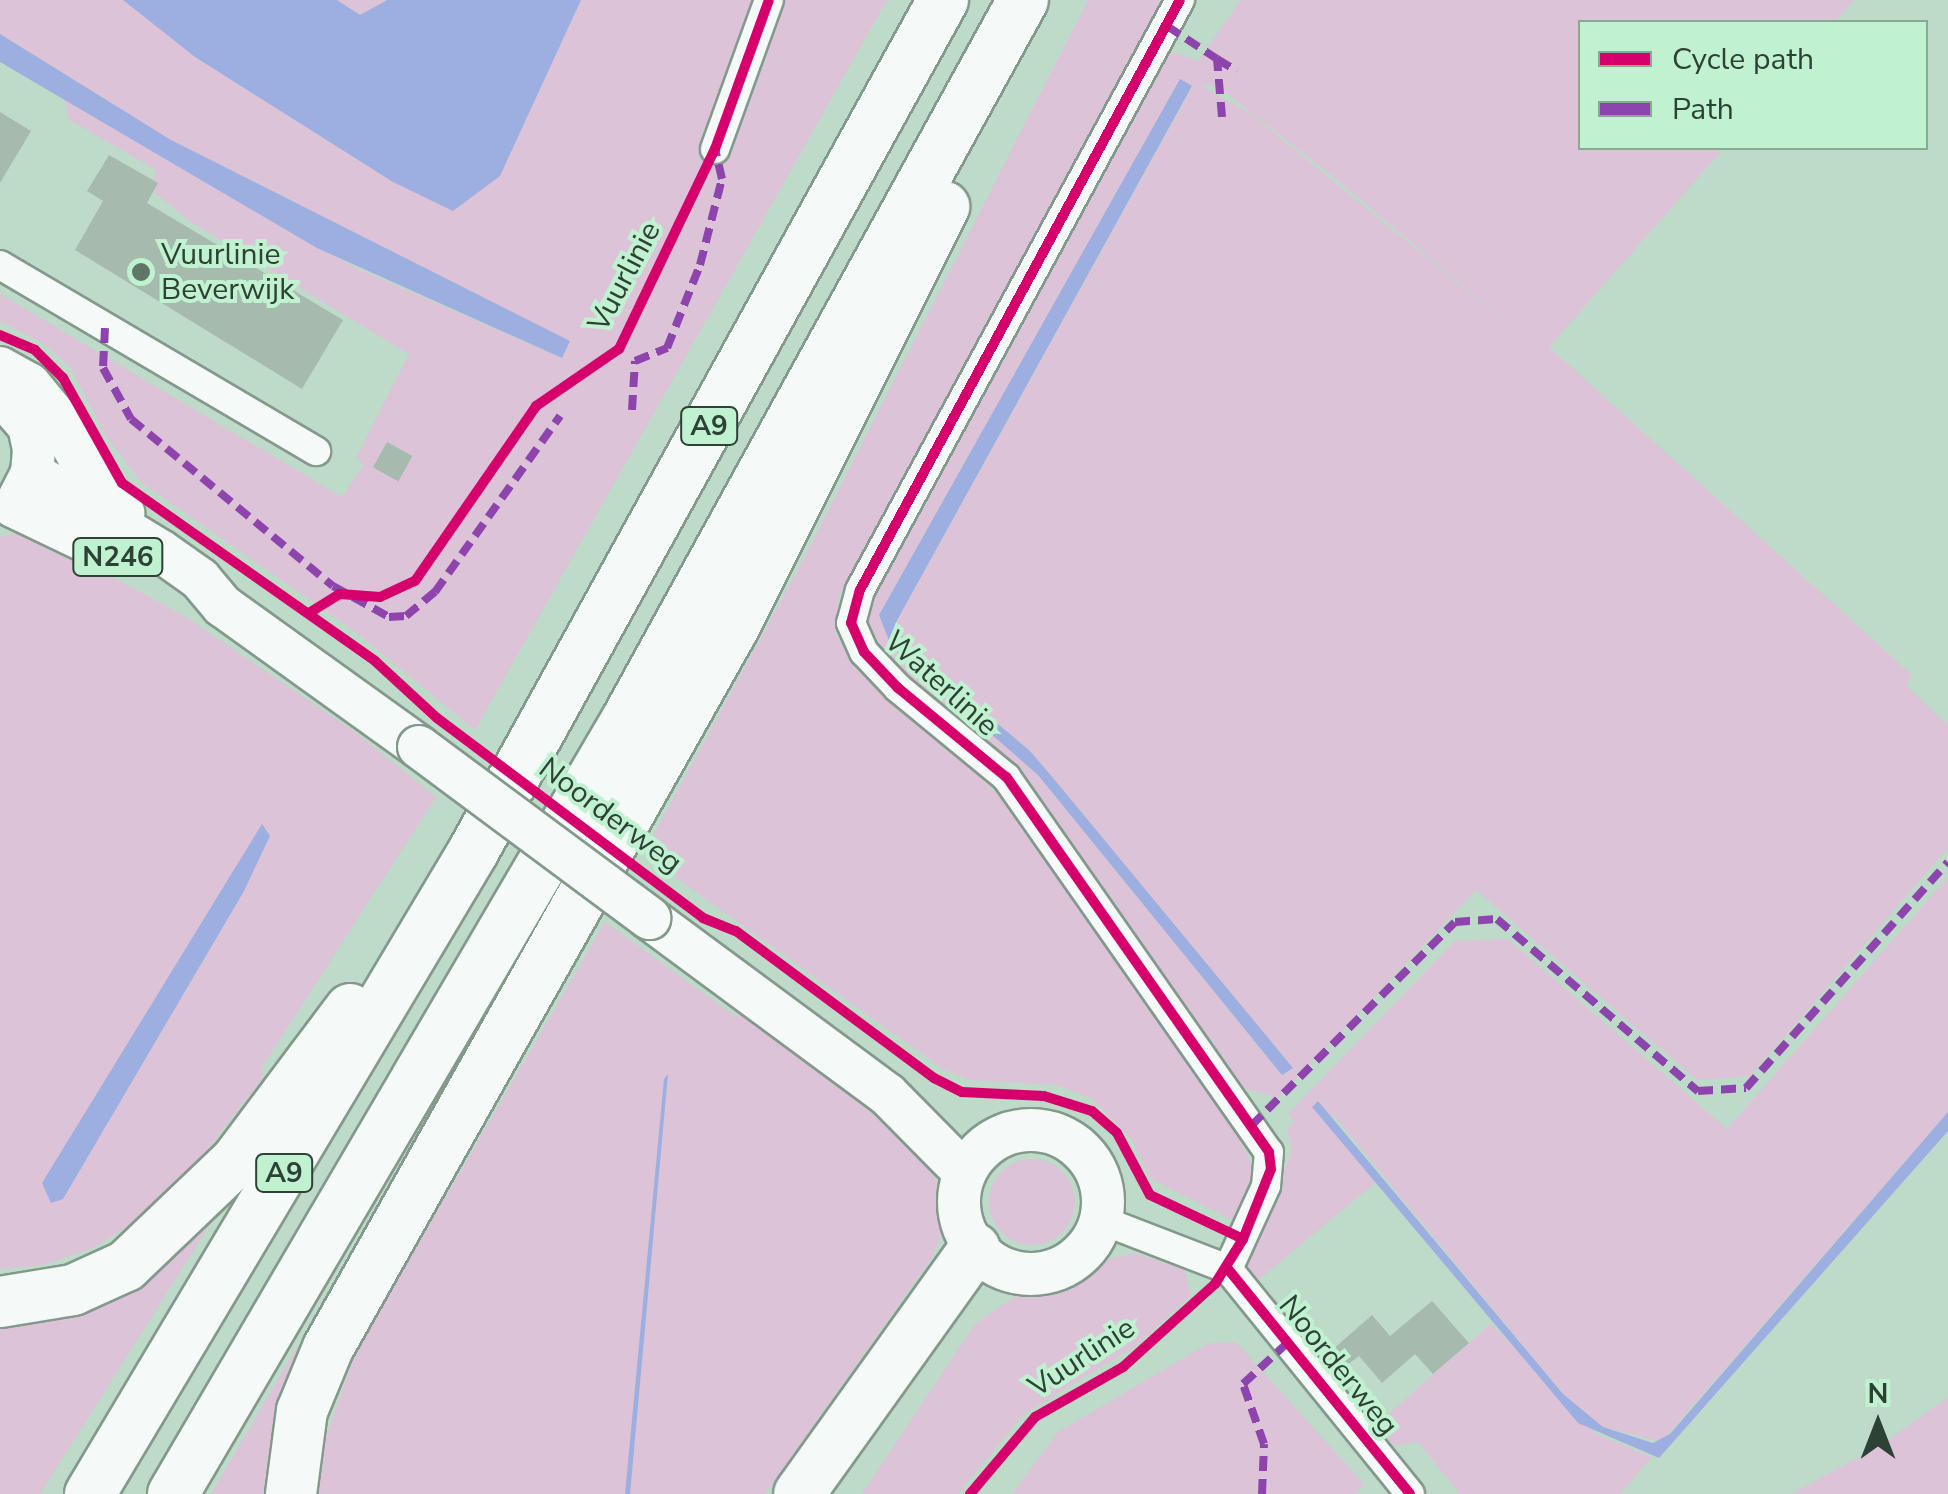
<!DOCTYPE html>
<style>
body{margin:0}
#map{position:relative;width:1948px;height:1494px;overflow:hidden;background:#bedac8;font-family:"Nunito Sans",sans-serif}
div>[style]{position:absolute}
.green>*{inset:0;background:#dcc3d7}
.round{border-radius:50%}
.water>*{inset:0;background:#9dafe1}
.building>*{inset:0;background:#a6bbae;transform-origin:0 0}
.roads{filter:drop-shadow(2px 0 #83998b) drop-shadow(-2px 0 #83998b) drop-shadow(0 2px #83998b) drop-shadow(0 -2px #83998b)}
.street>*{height:28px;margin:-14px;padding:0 14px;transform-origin:14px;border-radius:14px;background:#f5f9f7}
.primary>*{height:42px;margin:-21px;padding:0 21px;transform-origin:21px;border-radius:21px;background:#f5f9f7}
.primary>.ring{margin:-21px;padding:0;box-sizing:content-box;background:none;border:42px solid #f5f9f7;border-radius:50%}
.highway>*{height:50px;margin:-25px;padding:0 25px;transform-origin:25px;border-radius:25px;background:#f5f9f7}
.bridges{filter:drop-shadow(2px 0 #83998b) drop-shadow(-2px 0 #83998b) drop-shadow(0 2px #83998b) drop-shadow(0 -2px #83998b)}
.primary-bridge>*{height:42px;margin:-21px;padding:0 21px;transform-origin:21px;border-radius:21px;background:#f5f9f7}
.quiet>*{height:8px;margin-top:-4px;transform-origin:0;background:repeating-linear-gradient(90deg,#8e44ad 0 15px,transparent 0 23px)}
.cycleway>*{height:10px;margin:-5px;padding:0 5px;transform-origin:5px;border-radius:5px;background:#d6006c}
.dots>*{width:28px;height:28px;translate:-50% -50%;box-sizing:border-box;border:5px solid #c0f2d1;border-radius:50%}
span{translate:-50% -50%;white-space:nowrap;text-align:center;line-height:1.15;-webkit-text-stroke:8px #c0f2d1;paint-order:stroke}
.shield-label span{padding:2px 8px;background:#c0f2d1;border:2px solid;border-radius:8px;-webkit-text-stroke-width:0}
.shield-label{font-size:28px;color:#2d4134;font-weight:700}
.poi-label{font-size:30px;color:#2d4134}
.left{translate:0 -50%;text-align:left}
.street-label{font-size:30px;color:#2d4134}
.legend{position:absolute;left:1578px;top:20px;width:350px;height:130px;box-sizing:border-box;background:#c0f2d1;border:2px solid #85ab92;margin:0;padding:12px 18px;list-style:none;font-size:30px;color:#2d4134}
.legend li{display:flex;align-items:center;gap:20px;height:50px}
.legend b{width:50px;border:2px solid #85ab92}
.north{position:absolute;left:1828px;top:1374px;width:100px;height:100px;-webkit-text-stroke:8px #c0f2d1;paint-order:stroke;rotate:0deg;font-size:28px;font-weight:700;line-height:40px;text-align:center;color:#2d4134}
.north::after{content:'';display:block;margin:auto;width:35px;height:45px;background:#2d4134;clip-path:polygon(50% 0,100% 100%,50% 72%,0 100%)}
</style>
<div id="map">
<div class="green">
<i style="clip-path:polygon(0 0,887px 0,475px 730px,357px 633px,141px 482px,106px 436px,70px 367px,44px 344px,0 321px,0 294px,342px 497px,364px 464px,356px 458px,409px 354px,188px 220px,152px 190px,156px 170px,68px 119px,65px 99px,354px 267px,562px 358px,401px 258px,171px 140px,0 40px)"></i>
<i style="clip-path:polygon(1088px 0,1169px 0,839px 596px,835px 633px,859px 669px,969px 764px,1029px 829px,1231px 1121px,1251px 1162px,1251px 1183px,1234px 1221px,1151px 1179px,1131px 1138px,1091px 1098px,1057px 1085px,968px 1080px,943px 1069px,643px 854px,795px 575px)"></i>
<i style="clip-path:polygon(evenodd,1241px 0,1854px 0,1834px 22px,1580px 22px,1580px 148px,1724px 148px,1549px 347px,1911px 674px,1906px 686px,1948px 725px,1948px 848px,1750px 1076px,1697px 1080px,1476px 890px,1278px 1098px,1247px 1089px,1239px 1094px,1013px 773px,984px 739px,873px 651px,863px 594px,1162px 59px,1173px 52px,1198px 61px,1241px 0,1180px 80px,1192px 87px,895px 624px,913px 653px,1029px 750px,1054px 779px,1292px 1068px,1282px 1075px,1038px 775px,916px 667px,879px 615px,1180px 80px,1241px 0,1211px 85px,1229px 95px,1332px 176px,1529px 341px,1251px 114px,1202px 86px,1211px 85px)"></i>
<i style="clip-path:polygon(15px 534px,38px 536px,186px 617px,355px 732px,436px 797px,262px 1067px,263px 1078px,189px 1173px,136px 1221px,93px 1248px,43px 1265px,0 1269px,0 537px)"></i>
<i style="clip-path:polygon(1948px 877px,1948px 1112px,1661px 1442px,1603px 1427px,1563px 1394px,1335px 1117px,1313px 1107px,1376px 1182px,1251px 1286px,1245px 1267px,1292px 1151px,1287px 1129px,1294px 1121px,1288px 1114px,1455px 941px,1508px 939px,1727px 1129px)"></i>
<i style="clip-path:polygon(605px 922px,735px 1016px,747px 1014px,895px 1127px,931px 1167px,939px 1188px,941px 1235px,933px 1256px,765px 1494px,317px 1494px,320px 1454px,356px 1352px)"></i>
<i class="round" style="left:989px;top:1159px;width:86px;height:86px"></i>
<i style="clip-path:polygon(233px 1188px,40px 1494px,0 1494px,0 1313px)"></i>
<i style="clip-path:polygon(1135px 1253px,1185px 1270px,1191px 1295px,1137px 1345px,1024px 1414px,958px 1494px,862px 1494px,975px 1324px,1020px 1293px,1062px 1286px,1100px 1261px)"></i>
<i style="clip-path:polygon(1491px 1323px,1596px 1434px,1652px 1457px,1620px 1494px,1460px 1494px,1418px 1442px,1394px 1446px,1376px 1425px)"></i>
<i style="clip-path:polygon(1236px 1342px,1364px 1484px,1355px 1494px,1012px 1494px,1058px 1432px,1209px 1343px)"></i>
<i style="clip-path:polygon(298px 1345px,312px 1355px,279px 1494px,211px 1494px)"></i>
<i style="clip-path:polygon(1948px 1397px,1948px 1494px,1791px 1494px,1883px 1444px)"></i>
</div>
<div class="water">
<i style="clip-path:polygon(123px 0,337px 0,360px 15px,387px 0,581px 0,500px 176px,453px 211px,393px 182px,195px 57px)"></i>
<i style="clip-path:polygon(0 34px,171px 140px,570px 341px,562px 358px,317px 248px,0 62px)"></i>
<i style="clip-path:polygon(1180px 79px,1192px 86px,895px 624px,913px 653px,1029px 750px,1054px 779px,1293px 1068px,1282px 1075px,1038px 775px,892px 648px,879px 615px)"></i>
<i style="clip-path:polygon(262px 824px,270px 836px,244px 891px,63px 1199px,51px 1203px,42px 1183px)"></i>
<i style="clip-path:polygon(668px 1074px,630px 1494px,625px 1494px,664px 1079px)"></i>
<i style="clip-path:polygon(1318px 1101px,1563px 1394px,1603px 1427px,1653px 1443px,1670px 1434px,1948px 1112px,1948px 1131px,1659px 1458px,1578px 1423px,1312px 1107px)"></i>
</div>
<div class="building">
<i style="clip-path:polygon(0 112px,31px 131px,0 183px)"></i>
<i style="clip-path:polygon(109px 155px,158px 183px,147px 203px,343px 320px,302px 389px,75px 250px,103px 201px,87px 191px)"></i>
<i style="left:387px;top:442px;width:29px;height:29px;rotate:29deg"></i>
<i style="clip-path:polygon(1432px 1301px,1469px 1343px,1433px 1374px,1415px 1354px,1382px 1383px,1359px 1356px,1335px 1374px,1323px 1358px,1372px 1315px,1390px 1336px)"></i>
</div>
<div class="roads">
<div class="street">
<i style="left:1180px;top:0;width:671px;rotate:118.47deg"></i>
<i style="left:860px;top:590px;width:34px;rotate:105deg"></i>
<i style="left:851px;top:623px;width:32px;rotate:66deg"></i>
<i style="left:864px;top:652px;width:50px;rotate:46.6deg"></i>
<i style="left:898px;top:688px;width:140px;rotate:39.5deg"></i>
<i style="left:1006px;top:777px;width:458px;rotate:55deg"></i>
<i style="left:1269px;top:1152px;width:34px;rotate:95deg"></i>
<i style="left:1266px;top:1186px;width:91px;rotate:114.6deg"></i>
<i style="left:715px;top:149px;width:158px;rotate:-70.1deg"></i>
<i style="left:0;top:265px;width:367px;rotate:30.5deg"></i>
<i style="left:1101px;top:1220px;width:136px;rotate:21.1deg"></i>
<i style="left:1228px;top:1269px;width:289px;rotate:51deg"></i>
</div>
<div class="primary">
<i style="left:0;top:368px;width:33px;rotate:29deg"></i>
<i style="left:29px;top:384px;width:45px;rotate:50.4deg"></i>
<i style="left:58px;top:419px;width:85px;rotate:61.3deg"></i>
<i style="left:99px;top:494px;width:31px;rotate:38deg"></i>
<i style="left:0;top:393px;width:44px;rotate:48.7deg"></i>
<i style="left:29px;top:426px;width:25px;rotate:78deg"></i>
<i style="left:34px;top:450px;width:23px;rotate:95deg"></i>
<i style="left:32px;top:473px;width:29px;rotate:117deg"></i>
<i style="left:32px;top:473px;width:152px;rotate:31.3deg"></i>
<i style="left:162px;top:552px;width:47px;rotate:35.4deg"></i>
<i style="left:200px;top:579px;width:35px;rotate:50deg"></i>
<i style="left:223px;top:606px;width:241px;rotate:35.7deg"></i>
<i style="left:13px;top:506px;width:102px;rotate:25.6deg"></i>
<i style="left:649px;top:918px;width:296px;rotate:36.5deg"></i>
<i style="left:887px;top:1094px;width:110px;rotate:45.4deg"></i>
<i class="ring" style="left:959px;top:1130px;width:102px;height:102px"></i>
</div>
<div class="highway">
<i style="left:0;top:1302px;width:74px;rotate:-9.3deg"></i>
<i style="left:73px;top:1290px;width:58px;rotate:-24.4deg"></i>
<i style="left:126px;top:1266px;width:152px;rotate:-43.7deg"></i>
<i style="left:236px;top:1161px;width:190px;rotate:-53.1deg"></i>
<i style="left:90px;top:1494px;width:750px;rotate:-59.19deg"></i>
<i style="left:474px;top:850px;width:971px;rotate:-61.11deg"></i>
<i style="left:173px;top:1494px;width:896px;rotate:-59.63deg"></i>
<i style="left:626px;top:721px;width:823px;rotate:-61.16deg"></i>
<i style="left:291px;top:1494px;width:84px;rotate:-82.5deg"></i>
<i style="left:302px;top:1411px;width:68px;rotate:-67.6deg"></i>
<i style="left:328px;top:1348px;width:827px;rotate:-60.62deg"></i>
<i style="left:734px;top:627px;width:470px;rotate:-63.4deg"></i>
<i style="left:799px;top:1494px;width:302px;rotate:-54.4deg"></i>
</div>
</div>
<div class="bridges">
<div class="primary-bridge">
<i style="left:419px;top:747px;width:287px;rotate:36.6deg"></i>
</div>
</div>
<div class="quiet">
<i style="left:1167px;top:26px;width:60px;rotate:33.4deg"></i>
<i style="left:1222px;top:117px;width:58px;rotate:-94.9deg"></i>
<i style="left:1217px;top:59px;width:23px;rotate:31deg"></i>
<i style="left:105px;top:328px;width:40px;rotate:92.9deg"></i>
<i style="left:103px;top:368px;width:58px;rotate:61.2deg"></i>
<i style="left:131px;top:419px;width:262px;rotate:39.6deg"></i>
<i style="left:333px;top:586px;width:64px;rotate:29deg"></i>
<i style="left:389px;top:617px;width:17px;rotate:-3deg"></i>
<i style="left:406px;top:616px;width:38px;rotate:-40deg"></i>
<i style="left:435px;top:592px;width:216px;rotate:-54.6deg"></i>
<i style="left:632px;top:410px;width:49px;rotate:-86.5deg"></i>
<i style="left:635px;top:361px;width:35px;rotate:-22deg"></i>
<i style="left:667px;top:348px;width:89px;rotate:-68.3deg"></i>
<i style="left:700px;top:265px;width:89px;rotate:-75.7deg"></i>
<i style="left:722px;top:179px;width:31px;rotate:-103deg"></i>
<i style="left:1251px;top:1126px;width:288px;rotate:-45deg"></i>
<i style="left:1455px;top:922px;width:42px;rotate:-4.1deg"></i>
<i style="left:1497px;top:919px;width:265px;rotate:40.6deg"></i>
<i style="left:1698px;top:1091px;width:48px;rotate:-3.6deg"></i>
<i style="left:1746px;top:1088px;width:303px;rotate:-48.2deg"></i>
<i style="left:1262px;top:1494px;width:50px;rotate:-87.7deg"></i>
<i style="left:1264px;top:1444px;width:64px;rotate:-109.3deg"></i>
<i style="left:1243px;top:1384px;width:59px;rotate:-42.9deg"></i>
</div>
<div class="cycleway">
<i style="left:0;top:335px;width:38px;rotate:23deg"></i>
<i style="left:35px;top:350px;width:40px;rotate:45deg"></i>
<i style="left:63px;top:378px;width:120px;rotate:60.7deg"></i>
<i style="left:122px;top:483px;width:309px;rotate:35.1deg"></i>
<i style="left:375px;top:661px;width:84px;rotate:42.6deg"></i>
<i style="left:437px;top:718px;width:333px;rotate:36.9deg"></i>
<i style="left:703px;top:918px;width:35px;rotate:22deg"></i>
<i style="left:736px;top:931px;width:247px;rotate:36.6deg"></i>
<i style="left:934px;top:1078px;width:31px;rotate:27deg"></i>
<i style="left:962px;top:1092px;width:82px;rotate:2.8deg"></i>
<i style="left:1044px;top:1096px;width:50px;rotate:17.4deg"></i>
<i style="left:1092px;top:1111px;width:33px;rotate:41deg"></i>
<i style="left:1117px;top:1133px;width:70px;rotate:62deg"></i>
<i style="left:1150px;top:1195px;width:103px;rotate:25.3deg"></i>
<i style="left:309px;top:613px;width:36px;rotate:-32deg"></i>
<i style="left:340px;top:594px;width:40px;rotate:4.3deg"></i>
<i style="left:380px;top:597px;width:38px;rotate:-25deg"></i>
<i style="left:415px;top:581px;width:213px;rotate:-55.3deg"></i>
<i style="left:536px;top:406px;width:101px;rotate:-34.5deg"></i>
<i style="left:619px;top:349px;width:222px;rotate:-64.4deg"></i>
<i style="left:715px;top:149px;width:158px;rotate:-70.1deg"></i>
<i style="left:1228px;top:1269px;width:289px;rotate:51deg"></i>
<i style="left:970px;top:1494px;width:101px;rotate:-49.8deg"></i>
<i style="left:1035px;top:1417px;width:101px;rotate:-29.6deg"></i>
<i style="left:1123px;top:1367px;width:124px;rotate:-42.1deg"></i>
<i style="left:1215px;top:1284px;width:53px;rotate:-58.1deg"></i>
<i style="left:1243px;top:1239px;width:75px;rotate:-68.2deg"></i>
<i style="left:1271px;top:1169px;width:17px;rotate:-97deg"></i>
<i style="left:1269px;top:1152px;width:458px;rotate:-125deg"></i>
<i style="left:1006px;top:777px;width:140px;rotate:-140.5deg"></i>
<i style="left:898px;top:688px;width:50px;rotate:-133.4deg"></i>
<i style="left:864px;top:652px;width:32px;rotate:-114deg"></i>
<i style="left:851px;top:623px;width:34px;rotate:-75deg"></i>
<i style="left:860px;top:590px;width:671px;rotate:-61.53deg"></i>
</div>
<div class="dots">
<i style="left:141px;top:272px;background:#607768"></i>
</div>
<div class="shield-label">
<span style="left:709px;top:426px">A9</span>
<span style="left:118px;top:557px">N246</span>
<span style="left:284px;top:1173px">A9</span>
</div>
<div class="poi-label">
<span class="left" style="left:161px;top:272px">Vuurlinie<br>Beverwijk</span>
</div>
<div class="street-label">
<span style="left:625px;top:277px;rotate:-62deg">Vuurlinie</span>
<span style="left:941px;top:684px;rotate:42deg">Waterlinie</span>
<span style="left:610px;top:816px;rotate:37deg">Noorderweg</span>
<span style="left:1082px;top:1358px;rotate:-33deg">Vuurlinie</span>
<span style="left:1338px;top:1366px;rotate:51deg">Noorderweg</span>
</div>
<ul class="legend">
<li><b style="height:12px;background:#d6006c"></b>Cycle path</li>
<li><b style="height:12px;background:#8e44ad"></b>Path</li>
</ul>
<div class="north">N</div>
</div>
